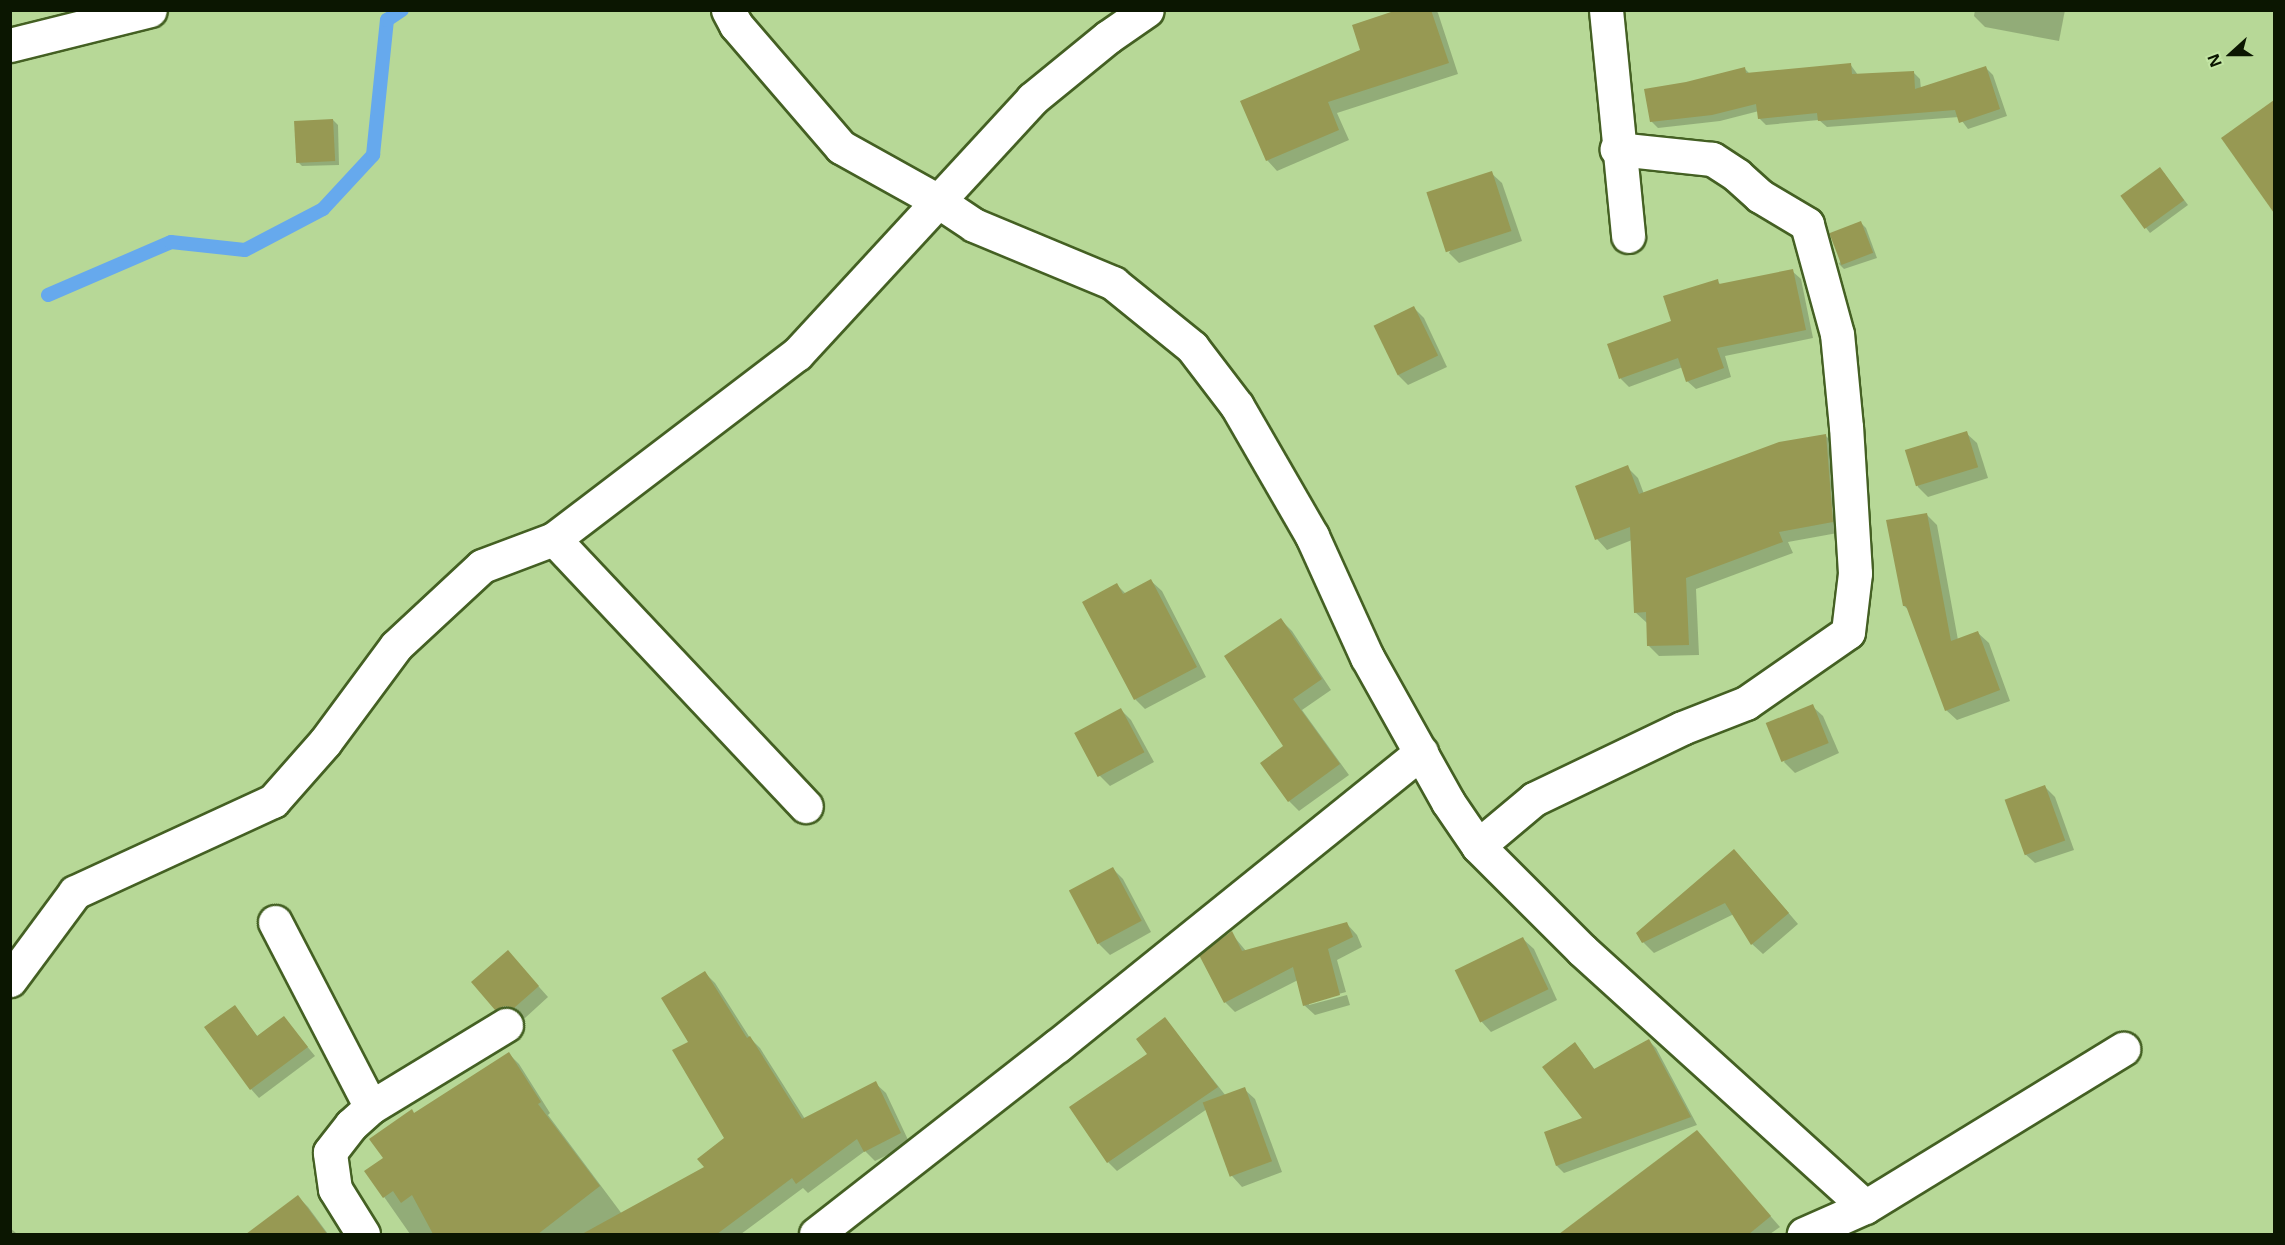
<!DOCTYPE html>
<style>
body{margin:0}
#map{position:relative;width:2285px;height:1245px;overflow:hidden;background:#b7d897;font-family:"Noto Sans",sans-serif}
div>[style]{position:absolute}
.shadow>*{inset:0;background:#0003}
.stream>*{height:14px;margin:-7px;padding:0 7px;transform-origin:7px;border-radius:7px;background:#66a9ed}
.building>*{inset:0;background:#979953;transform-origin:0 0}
.roads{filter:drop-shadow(2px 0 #446023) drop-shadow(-2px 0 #446023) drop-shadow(0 2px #446023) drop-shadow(0 -2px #446023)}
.minor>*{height:33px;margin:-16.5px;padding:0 16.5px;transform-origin:16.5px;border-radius:16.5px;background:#fff}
span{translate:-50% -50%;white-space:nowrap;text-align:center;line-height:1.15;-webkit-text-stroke:5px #c3e5a4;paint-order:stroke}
.frame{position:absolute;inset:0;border:12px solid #0b1601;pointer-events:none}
.north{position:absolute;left:2201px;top:24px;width:60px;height:60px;-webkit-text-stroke:4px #c3e5a4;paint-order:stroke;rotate:249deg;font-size:16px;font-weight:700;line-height:24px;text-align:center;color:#0b1601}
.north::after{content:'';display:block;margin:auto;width:21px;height:27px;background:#0b1601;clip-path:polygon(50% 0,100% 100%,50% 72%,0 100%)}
</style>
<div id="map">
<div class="shadow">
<i style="clip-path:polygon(1402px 10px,1436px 10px,1438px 13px,1458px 74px,1337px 113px,1349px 140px,1277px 171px,1267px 160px,1362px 51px)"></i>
<i style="clip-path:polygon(1975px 10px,2065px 10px,2059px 41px,1985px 27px,1974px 16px)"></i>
<i style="clip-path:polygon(1850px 64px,1858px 75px,1913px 72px,1920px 79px,1921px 89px,1986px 68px,1993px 75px,2007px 116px,1968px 129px,1959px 117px,1827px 127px,1819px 120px,1766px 125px,1759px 118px,1759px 111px,1720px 121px,1658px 128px,1651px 121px,1686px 84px,1745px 69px,1750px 74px)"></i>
<i style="clip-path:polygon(2274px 102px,2274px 203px,2253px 181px)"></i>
<i style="clip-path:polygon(333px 120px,338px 125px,339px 165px,302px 166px,297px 161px)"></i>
<i style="clip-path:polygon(1491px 173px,1502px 183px,1522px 241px,1459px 263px,1449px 253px)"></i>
<i style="clip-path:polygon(2164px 173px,2188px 205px,2150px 233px,2122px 197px)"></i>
<i style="clip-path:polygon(1861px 223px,1866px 228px,1877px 258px,1844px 269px,1839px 264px)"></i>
<i style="clip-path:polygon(1792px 271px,1801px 279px,1813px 338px,1725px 356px,1731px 377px,1696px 389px,1687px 381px,1683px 367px,1629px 387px,1621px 379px,1609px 345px,1673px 322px,1717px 281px,1721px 285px)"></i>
<i style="clip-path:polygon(1413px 307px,1424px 318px,1447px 367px,1408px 385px,1398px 375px)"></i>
<i style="clip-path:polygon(1966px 433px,1977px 443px,1988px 478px,1928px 497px,1918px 487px,1907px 452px)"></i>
<i style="clip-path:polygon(1825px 435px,1836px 446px,1843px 532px,1788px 542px,1793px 553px,1696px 589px,1699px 655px,1659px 656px,1648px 645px,1647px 623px,1635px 612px,1632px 540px,1607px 550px,1597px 539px,1627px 467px,1638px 478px,1644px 494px)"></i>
<i style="clip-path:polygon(1926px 514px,1937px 525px,1958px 640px,1978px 633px,1989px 643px,2010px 701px,1957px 720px,1946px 710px,1910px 611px,1904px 606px)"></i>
<i style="clip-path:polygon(1151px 581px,1162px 591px,1206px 677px,1145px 709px,1135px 699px,1117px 585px,1126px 594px)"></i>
<i style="clip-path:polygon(1281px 620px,1292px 631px,1331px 690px,1302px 710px,1349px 775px,1299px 811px,1289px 801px)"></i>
<i style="clip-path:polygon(1812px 706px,1823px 716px,1839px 753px,1795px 773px,1784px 762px)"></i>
<i style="clip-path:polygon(1121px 710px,1131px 720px,1154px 762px,1110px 786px,1099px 775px)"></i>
<i style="clip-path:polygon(2045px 787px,2055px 797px,2074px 850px,2035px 863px,2024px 853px)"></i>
<i style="clip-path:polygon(1745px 862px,1798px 924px,1763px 954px,1752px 944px,1734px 914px,1654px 953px,1643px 942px,1638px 934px)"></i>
<i style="clip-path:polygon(1113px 869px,1123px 879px,1151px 932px,1110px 955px,1099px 944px)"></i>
<i style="clip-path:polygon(1347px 924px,1357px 935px,1362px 947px,1337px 960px,1346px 992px,1309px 1002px,1309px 1005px,1347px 995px,1350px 1005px,1315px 1015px,1304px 1005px,1298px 980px,1235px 1012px,1225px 1002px,1231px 933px,1246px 951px)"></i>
<i style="clip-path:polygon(1523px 939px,1534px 949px,1557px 1000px,1491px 1032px,1481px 1021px)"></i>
<i style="clip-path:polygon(508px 952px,548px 997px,525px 1018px,516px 1016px,507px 1019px,496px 1009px)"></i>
<i style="clip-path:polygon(705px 973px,715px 983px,750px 1038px,760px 1048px,805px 1119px,875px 1083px,886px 1093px,910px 1144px,875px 1161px,865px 1151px,808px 1193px,803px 1188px,741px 1234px,410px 1234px,366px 1171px,385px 1159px,415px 1114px,509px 1054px,519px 1064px,550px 1113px,548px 1115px,622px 1214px,706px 1168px,725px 1139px,690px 1042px)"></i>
<i style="clip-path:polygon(235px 1007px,258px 1037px,284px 1018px,315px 1056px,259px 1098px,251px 1089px)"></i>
<i style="clip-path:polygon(1165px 1019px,1226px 1096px,1244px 1089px,1255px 1099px,1282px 1172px,1242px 1187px,1232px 1176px,1207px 1109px,1117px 1171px,1108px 1162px)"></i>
<i style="clip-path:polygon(1649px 1041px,1656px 1048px,1697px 1125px,1564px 1173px,1557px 1166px,1546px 1133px,1585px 1119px,1582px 1052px,1595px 1070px)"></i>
<i style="clip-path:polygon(1697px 1132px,1780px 1227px,1770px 1234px,1562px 1234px)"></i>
<i style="clip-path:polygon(298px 1197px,308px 1207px,328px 1234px,278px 1234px,267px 1220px)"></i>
<i style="clip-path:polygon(10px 1228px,16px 1233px,17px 1234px,10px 1234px)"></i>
</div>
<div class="stream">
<i style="left:48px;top:295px;width:134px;rotate:-23.3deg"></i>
<i style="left:171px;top:242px;width:74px;rotate:6.2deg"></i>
<i style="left:245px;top:250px;width:88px;rotate:-27.7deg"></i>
<i style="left:323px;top:209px;width:74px;rotate:-47.2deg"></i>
<i style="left:373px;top:155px;width:136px;rotate:-84.1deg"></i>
<i style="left:387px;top:20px;width:18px;rotate:-34deg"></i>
</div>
<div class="building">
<i style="clip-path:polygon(1397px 10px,1431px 10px,1449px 63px,1328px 102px,1339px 130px,1266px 161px,1240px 101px,1360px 50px,1352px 25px)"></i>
<i style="clip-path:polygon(1851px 63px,1852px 74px,1914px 71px,1915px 89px,1986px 66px,2000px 109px,1959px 123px,1955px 110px,1818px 121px,1817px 113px,1758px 119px,1756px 104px,1712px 115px,1650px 122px,1644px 89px,1686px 82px,1745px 67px,1746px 73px)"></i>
<i style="clip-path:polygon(2274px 100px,2274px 213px,2221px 138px)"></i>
<i style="left:333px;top:119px;width:42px;height:39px;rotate:87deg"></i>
<i style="left:2160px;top:167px;width:41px;height:49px;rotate:54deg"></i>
<i style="left:1492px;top:171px;width:63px;height:69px;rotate:72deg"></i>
<i style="left:1861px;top:221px;width:34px;height:34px;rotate:69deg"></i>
<i style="clip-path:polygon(1793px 269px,1806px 330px,1717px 348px,1724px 368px,1686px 382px,1678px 358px,1619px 379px,1607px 344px,1671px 321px,1663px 296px,1718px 279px,1719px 284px)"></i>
<i style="left:1414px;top:306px;width:55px;height:45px;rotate:64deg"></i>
<i style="left:1967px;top:431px;width:38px;height:65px;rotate:73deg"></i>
<i style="clip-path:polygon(1826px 434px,1833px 522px,1779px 532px,1783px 542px,1686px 578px,1689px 645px,1647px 646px,1646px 612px,1634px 613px,1630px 527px,1595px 540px,1575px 486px,1628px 465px,1639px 494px,1779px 442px)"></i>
<i style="clip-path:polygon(1927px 513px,1951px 641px,1978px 631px,2000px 690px,1945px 711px,1906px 606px,1903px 606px,1886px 520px)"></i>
<i style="clip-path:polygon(1151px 579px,1197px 667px,1134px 700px,1082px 602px,1117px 583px,1123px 594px)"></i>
<i style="clip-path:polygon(1281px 618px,1322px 679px,1293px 699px,1340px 764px,1288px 802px,1260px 763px,1283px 746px,1224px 656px)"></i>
<i style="left:1813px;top:704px;width:42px;height:51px;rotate:68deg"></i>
<i style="left:1121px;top:708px;width:50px;height:53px;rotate:62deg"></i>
<i style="left:2045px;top:785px;width:59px;height:43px;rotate:70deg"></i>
<i style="clip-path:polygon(1734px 849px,1789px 913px,1751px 945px,1725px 903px,1642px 943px,1636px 933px)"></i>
<i style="left:1113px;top:867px;width:61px;height:50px;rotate:62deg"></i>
<i style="clip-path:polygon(1347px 922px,1353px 937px,1328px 949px,1340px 995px,1303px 1006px,1293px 967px,1224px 1003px,1199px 955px,1232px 931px,1242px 951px)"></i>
<i style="left:1523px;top:937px;width:58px;height:76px;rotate:64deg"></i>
<i style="clip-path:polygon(508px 950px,539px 986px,514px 1008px,505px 1006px,495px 1010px,471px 982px)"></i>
<i style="clip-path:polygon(705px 971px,747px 1038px,750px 1036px,802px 1119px,876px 1081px,901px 1133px,864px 1152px,857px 1139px,796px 1184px,792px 1178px,717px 1234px,582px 1234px,704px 1167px,697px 1159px,724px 1138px,672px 1050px,688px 1042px,661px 998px)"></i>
<i style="clip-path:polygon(235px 1005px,257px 1036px,284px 1016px,308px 1047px,250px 1090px,204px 1027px)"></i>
<i style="clip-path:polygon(1165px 1017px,1218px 1087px,1107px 1163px,1069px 1107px,1147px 1054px,1136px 1039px)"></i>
<i style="clip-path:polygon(1649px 1039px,1691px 1117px,1556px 1166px,1544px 1132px,1582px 1118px,1542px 1067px,1575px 1042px,1594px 1069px)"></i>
<i style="clip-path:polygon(509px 1052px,541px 1102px,538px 1104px,600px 1186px,538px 1234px,433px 1234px,412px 1195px,401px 1203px,393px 1191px,383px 1198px,364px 1171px,383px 1158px,369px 1139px,412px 1109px,414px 1113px)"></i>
<i style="left:1245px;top:1087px;width:79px;height:45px;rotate:70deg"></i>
<i style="clip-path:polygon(1697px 1130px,1771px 1216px,1749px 1234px,1559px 1234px)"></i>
<i style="clip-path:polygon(298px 1195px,327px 1234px,246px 1234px)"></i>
</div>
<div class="roads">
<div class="minor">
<i style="left:728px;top:10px;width:17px;rotate:62deg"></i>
<i style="left:736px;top:25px;width:161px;rotate:49.3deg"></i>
<i style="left:841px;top:147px;width:111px;rotate:29.1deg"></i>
<i style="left:938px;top:201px;width:43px;rotate:33.7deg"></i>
<i style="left:974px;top:225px;width:151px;rotate:22.6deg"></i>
<i style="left:1113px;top:283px;width:102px;rotate:39deg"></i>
<i style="left:1192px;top:347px;width:74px;rotate:52.7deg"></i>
<i style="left:1237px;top:406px;width:150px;rotate:60deg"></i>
<i style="left:1312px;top:536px;width:133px;rotate:65.6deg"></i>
<i style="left:1367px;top:657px;width:166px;rotate:60.8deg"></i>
<i style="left:1448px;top:802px;width:53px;rotate:55.7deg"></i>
<i style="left:1478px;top:846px;width:147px;rotate:45deg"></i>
<i style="left:1582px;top:950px;width:382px;rotate:42.2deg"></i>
<i style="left:1865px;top:1207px;width:67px;rotate:156.1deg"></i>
<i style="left:1606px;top:10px;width:227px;rotate:84.4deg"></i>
<i style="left:10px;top:45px;width:144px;rotate:-14deg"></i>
<i style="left:554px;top:539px;width:367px;rotate:46.7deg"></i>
<i style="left:1478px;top:846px;width:73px;rotate:-40deg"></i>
<i style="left:1534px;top:799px;width:164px;rotate:-25.6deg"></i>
<i style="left:1682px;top:728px;width:69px;rotate:-21.3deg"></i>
<i style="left:1746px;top:703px;width:124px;rotate:-34.8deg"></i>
<i style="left:1848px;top:632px;width:59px;rotate:-83.2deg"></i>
<i style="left:1855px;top:573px;width:146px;rotate:-93.5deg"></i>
<i style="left:1846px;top:427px;width:93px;rotate:-95.5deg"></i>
<i style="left:1837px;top:334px;width:114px;rotate:-105.3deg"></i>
<i style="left:1807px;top:224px;width:55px;rotate:-149.2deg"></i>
<i style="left:1760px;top:196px;width:31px;rotate:-138deg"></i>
<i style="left:1737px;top:175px;width:30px;rotate:-147deg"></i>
<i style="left:1712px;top:159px;width:96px;rotate:-174deg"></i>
<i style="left:275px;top:922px;width:208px;rotate:62.6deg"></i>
<i style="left:10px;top:980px;width:109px;rotate:-53.5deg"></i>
<i style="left:75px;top:892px;width:218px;rotate:-24.7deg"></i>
<i style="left:273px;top:801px;width:79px;rotate:-48.6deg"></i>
<i style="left:325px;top:742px;width:119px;rotate:-53.5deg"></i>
<i style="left:396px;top:646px;width:117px;rotate:-42.9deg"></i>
<i style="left:482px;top:566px;width:77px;rotate:-20.6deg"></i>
<i style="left:554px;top:539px;width:305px;rotate:-37.3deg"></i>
<i style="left:797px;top:354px;width:347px;rotate:-47.3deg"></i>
<i style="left:1032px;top:99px;width:98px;rotate:-39.2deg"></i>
<i style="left:1108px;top:37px;width:47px;rotate:-34.7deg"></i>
<i style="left:1865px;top:1207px;width:303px;rotate:-31.5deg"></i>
<i style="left:363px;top:1234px;width:53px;rotate:-121.9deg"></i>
<i style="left:335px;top:1189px;width:37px;rotate:-98deg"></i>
<i style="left:330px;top:1152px;width:34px;rotate:-52deg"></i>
<i style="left:351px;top:1125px;width:27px;rotate:-42deg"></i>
<i style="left:371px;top:1107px;width:158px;rotate:-31.3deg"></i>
<i style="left:816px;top:1234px;width:306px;rotate:-38deg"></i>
<i style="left:1057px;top:1046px;width:468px;rotate:-38.9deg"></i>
</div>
</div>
<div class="frame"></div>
<div class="north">N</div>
</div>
